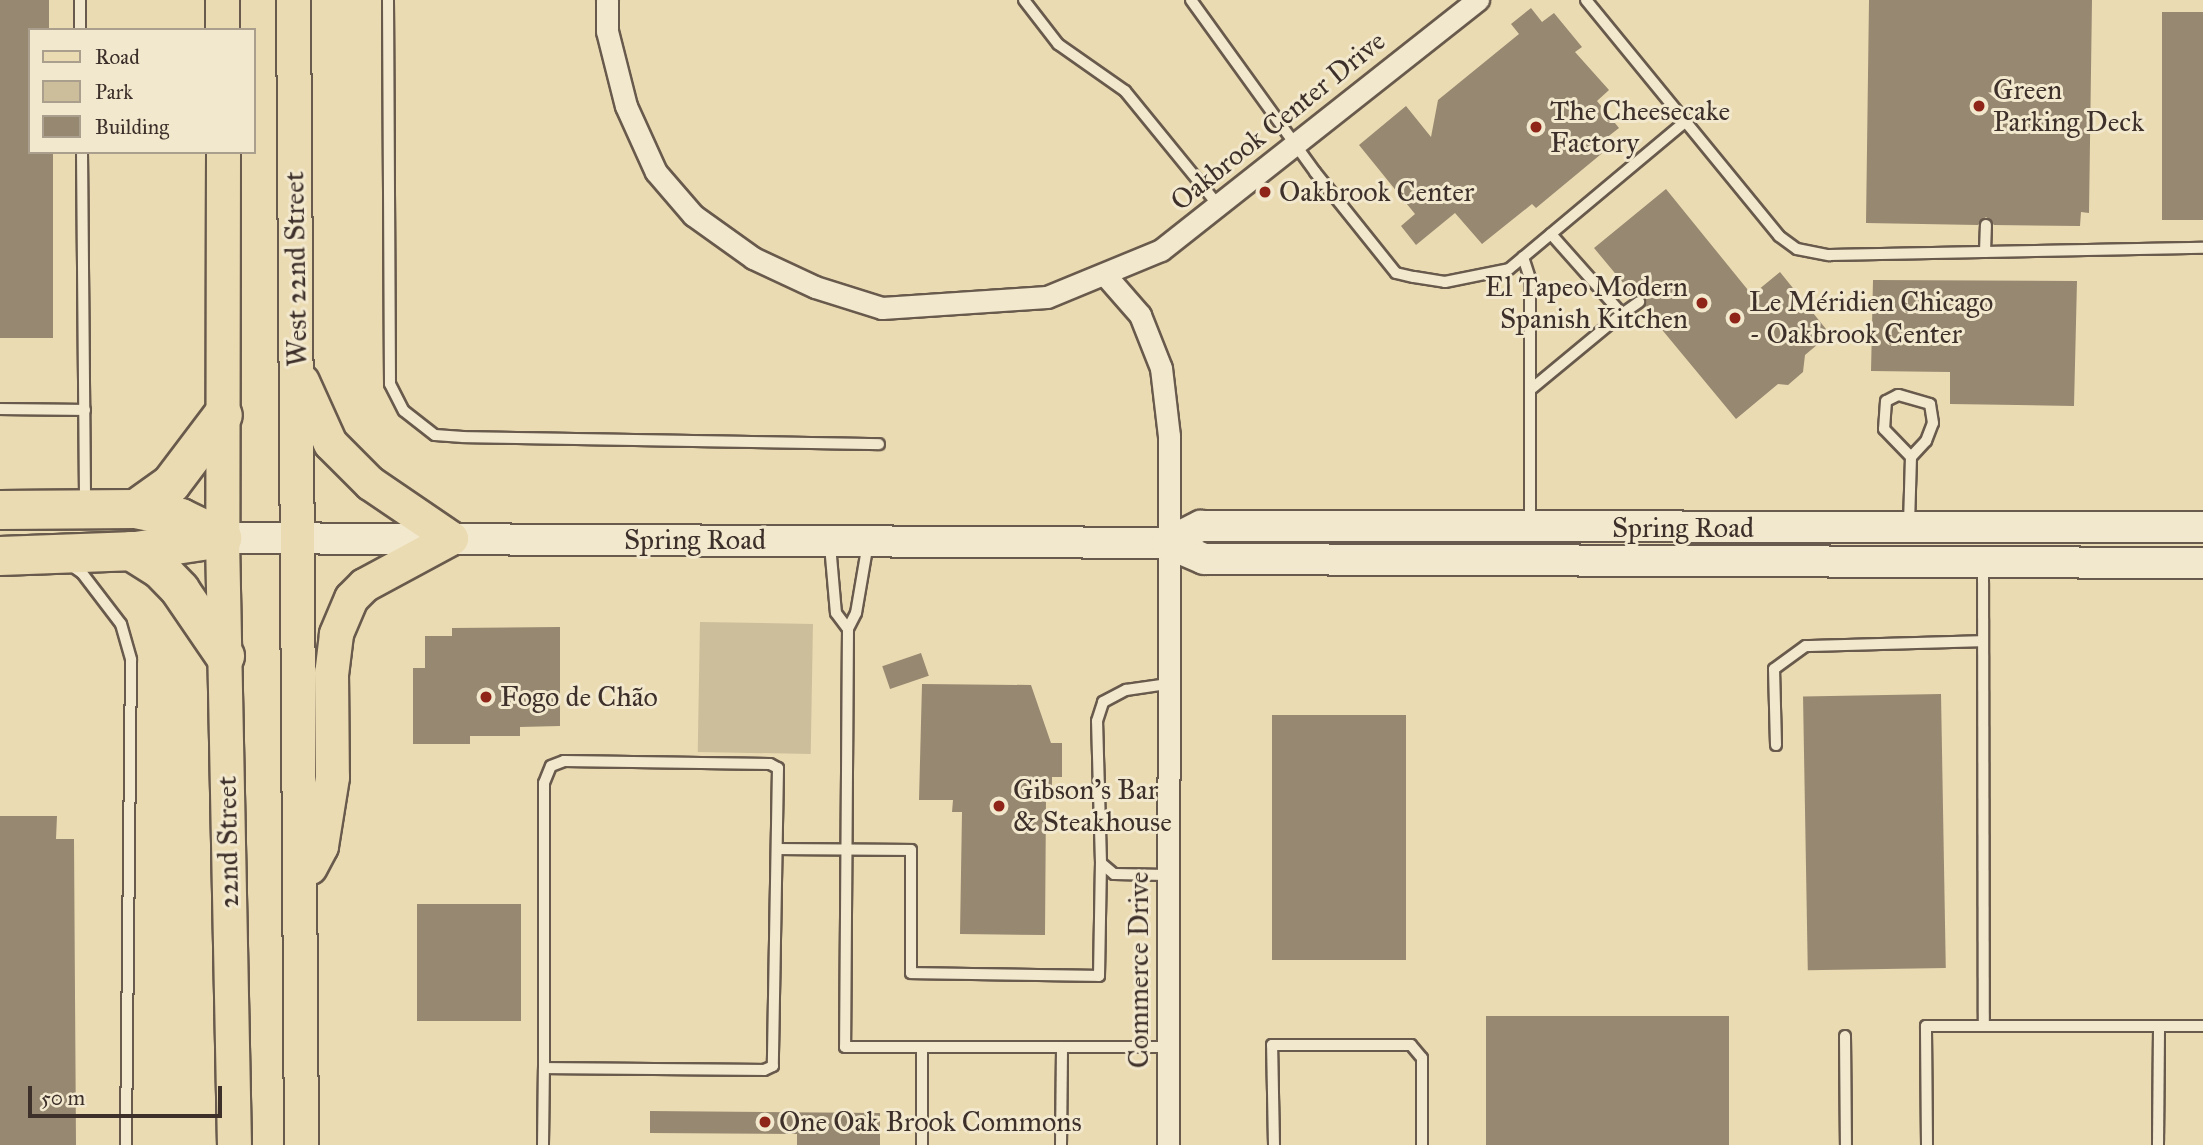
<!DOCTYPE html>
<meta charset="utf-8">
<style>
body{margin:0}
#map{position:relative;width:2203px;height:1145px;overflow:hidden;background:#ebdbb2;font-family:"IM FELL Great Primer",serif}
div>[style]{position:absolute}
.green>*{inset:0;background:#cdbe9b;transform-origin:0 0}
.building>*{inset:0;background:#978871;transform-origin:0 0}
.roads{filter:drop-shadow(2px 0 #685a4c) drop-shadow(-2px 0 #685a4c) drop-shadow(0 2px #685a4c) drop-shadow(0 -2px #685a4c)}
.lane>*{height:10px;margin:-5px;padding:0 5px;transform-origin:5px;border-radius:5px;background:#f2e8cd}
.street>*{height:21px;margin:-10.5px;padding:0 10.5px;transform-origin:10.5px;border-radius:10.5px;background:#f2e8cd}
.secondary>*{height:30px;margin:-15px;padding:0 15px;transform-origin:15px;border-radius:15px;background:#f2e8cd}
.primary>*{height:33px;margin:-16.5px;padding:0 16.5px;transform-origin:16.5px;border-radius:16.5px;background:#ebdbb2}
.highway>*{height:38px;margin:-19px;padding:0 19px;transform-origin:19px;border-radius:19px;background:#ebdbb2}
.dots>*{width:19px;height:19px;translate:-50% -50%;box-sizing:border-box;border:4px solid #f2e8cd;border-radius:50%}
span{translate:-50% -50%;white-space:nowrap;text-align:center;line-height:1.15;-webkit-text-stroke:6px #f2e8cd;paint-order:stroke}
.poi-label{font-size:28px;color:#3d2f2a}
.left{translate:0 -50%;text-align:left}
.right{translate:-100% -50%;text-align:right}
.street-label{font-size:28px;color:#3d2f2a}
.legend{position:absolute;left:28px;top:28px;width:228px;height:126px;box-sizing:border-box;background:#f2e8cd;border:2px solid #aa9e8c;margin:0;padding:9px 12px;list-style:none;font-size:21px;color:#3d2f2a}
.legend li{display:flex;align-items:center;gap:14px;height:35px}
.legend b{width:35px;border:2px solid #aa9e8c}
.scale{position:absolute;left:28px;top:1086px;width:194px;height:32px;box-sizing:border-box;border:4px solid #3d2f2a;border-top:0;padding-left:9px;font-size:21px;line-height:24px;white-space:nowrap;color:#3d2f2a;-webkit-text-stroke:5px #f2e8cd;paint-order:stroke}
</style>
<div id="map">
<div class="green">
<i style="left:700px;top:622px;width:113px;height:130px;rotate:1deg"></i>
</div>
<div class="building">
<i style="clip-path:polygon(0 0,49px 0,49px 30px,30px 30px,30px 152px,53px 154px,53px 338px,0 338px)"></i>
<i style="clip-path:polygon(1869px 0,2092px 0,2089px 213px,2081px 212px,2080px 226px,1994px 225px,1986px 217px,1978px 225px,1866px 223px)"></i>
<i style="clip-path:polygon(1531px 8px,1542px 22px,1554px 13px,1582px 47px,1575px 52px,1609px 90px,1597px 101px,1619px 128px,1601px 142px,1606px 150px,1536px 208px,1532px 204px,1482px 244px,1455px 213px,1416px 245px,1401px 226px,1415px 214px,1359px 145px,1406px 106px,1431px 137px,1438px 100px,1519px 34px,1511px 24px)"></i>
<i style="left:2162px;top:12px;width:41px;height:208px"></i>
<i style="clip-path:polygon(1666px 189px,1752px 295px,1780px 272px,1830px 334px,1805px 355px,1803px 372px,1788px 385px,1778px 384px,1736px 419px,1644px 308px,1645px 297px,1634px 296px,1594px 248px)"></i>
<i style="clip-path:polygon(1873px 280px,2077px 281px,2074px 406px,1950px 404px,1950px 372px,1871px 371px)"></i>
<i style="clip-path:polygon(560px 627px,560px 726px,520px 727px,520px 736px,470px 736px,470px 744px,413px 744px,413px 668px,425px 668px,425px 636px,452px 636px,452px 628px)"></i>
<i style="left:921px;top:653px;width:24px;height:41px;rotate:71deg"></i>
<i style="clip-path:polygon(922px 684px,1031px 685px,1051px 743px,1062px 743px,1062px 777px,1052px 777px,1052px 798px,1046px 798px,1045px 935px,960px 934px,962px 812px,952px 812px,953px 800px,919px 800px)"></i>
<i style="left:1941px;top:694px;width:274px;height:138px;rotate:89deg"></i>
<i style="left:1272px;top:715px;width:134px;height:245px"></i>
<i style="clip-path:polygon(0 816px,57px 816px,56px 839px,74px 839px,76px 1145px,0 1145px)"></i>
<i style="left:417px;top:904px;width:104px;height:117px"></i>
<i style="left:1729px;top:1016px;width:129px;height:243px;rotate:90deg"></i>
<i style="clip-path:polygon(650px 1111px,880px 1113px,880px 1145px,797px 1145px,797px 1134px,650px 1133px)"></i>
</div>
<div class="roads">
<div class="lane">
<i style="left:80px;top:0;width:30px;rotate:90deg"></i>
<i style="left:388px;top:0;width:384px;rotate:89.7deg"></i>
<i style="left:390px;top:384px;width:30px;rotate:63deg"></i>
<i style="left:404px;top:411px;width:39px;rotate:38deg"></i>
<i style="left:435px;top:435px;width:28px;rotate:4deg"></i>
<i style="left:463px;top:437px;width:416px;rotate:1deg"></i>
<i style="left:1024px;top:0;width:56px;rotate:52.3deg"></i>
<i style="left:1058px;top:44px;width:82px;rotate:35deg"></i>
<i style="left:1125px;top:91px;width:147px;rotate:50.8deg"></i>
<i style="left:1191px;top:0;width:212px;rotate:54.2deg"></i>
<i style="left:1315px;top:172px;width:129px;rotate:51.3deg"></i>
<i style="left:1396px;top:273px;width:18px;rotate:13deg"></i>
<i style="left:1414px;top:277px;width:31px;rotate:9deg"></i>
<i style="left:1445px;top:282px;width:65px;rotate:-11.5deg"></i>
<i style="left:1509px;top:269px;width:229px;rotate:-39.9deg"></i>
<i style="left:1586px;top:0;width:305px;rotate:50.7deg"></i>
<i style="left:1779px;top:236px;width:22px;rotate:36deg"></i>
<i style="left:1797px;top:249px;width:33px;rotate:11deg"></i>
<i style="left:1829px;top:255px;width:374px;rotate:-1.1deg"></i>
<i style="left:82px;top:152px;width:351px;rotate:89.5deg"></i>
<i style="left:1985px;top:252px;width:27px;rotate:-88deg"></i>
<i style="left:1523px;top:257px;width:22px;rotate:72deg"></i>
<i style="left:1530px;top:278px;width:245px;rotate:90deg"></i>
<i style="left:1622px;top:314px;width:21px;rotate:-35deg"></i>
<i style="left:1530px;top:390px;width:119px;rotate:-39.6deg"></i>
<i style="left:1622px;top:314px;width:107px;rotate:-131.6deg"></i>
<i style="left:0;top:409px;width:85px;rotate:0.7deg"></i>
<i style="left:1909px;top:524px;width:67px;rotate:-88.3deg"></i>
<i style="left:1911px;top:457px;width:22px;rotate:-47deg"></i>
<i style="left:1926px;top:441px;width:19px;rotate:-69deg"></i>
<i style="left:1933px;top:423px;width:19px;rotate:-99deg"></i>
<i style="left:1930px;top:404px;width:33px;rotate:-164deg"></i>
<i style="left:1898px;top:395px;width:13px;rotate:153deg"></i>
<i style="left:1886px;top:401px;width:28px;rotate:94deg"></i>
<i style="left:1884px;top:429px;width:39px;rotate:46deg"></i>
<i style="left:868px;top:543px;width:71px;rotate:99.7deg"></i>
<i style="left:856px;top:613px;width:18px;rotate:117deg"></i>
<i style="left:848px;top:629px;width:418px;rotate:90.4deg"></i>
<i style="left:845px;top:1047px;width:323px"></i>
<i style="left:830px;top:545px;width:68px;rotate:85deg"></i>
<i style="left:836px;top:613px;width:20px;rotate:53deg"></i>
<i style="left:1983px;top:563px;width:463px;rotate:89.9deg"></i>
<i style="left:69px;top:564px;width:16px;rotate:35deg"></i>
<i style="left:82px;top:573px;width:64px;rotate:52.6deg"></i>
<i style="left:121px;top:624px;width:37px;rotate:74deg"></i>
<i style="left:131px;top:660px;width:485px;rotate:90.6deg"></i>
<i style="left:1776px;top:745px;width:76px;rotate:-91.5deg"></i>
<i style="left:1774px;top:669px;width:39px;rotate:-36deg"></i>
<i style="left:1806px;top:646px;width:177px;rotate:-1.6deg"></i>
<i style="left:780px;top:849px;width:131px;rotate:0.4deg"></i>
<i style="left:911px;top:850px;width:123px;rotate:90deg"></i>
<i style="left:911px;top:973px;width:188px;rotate:0.9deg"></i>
<i style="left:1099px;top:976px;width:113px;rotate:-89deg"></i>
<i style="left:1167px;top:875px;width:53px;rotate:-178.9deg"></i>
<i style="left:1114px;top:874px;width:17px;rotate:-140deg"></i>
<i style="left:1101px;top:863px;width:142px;rotate:-91.6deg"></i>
<i style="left:1097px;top:721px;width:20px;rotate:-72deg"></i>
<i style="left:1103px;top:702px;width:26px;rotate:-28deg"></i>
<i style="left:1126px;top:690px;width:41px;rotate:-8.3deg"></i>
<i style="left:1845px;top:1036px;width:109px;rotate:89.5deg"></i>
<i style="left:543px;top:1145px;width:77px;rotate:-89.3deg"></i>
<i style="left:544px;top:1068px;width:285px;rotate:-90deg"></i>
<i style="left:544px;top:783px;width:18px;rotate:-68deg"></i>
<i style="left:551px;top:766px;width:14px;rotate:-21deg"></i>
<i style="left:564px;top:761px;width:206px;rotate:0.8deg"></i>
<i style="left:770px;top:764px;width:9px;rotate:27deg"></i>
<i style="left:778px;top:768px;width:298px;rotate:91deg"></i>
<i style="left:773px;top:1066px;width:10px;rotate:156deg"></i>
<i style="left:764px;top:1070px;width:220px;rotate:-179.5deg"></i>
<i style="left:922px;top:1145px;width:98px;rotate:-90deg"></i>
<i style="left:1061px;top:1145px;width:98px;rotate:-89.4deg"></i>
<i style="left:1274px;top:1145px;width:100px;rotate:-91.1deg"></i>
<i style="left:1272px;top:1045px;width:139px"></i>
<i style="left:1411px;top:1045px;width:17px;rotate:50deg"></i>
<i style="left:1422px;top:1058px;width:87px;rotate:90deg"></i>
<i style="left:1927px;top:1145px;width:119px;rotate:-90.5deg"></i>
<i style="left:1926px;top:1026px;width:277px"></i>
<i style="left:2158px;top:1145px;width:119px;rotate:-89.5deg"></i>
</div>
<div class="street">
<i style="left:607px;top:0;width:31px;rotate:90deg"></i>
<i style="left:607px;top:31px;width:77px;rotate:75.8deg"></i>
<i style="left:626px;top:106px;width:72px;rotate:65.6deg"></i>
<i style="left:656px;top:172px;width:57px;rotate:49.3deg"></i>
<i style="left:693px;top:215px;width:74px;rotate:35.6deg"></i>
<i style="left:753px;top:258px;width:68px;rotate:25.1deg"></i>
<i style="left:815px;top:287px;width:70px;rotate:17.4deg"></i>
<i style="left:882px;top:308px;width:165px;rotate:-3.8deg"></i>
<i style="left:1047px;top:297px;width:123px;rotate:-22.4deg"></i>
<i style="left:1161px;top:250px;width:404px;rotate:-38.3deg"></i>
<i style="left:1106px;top:276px;width:52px;rotate:48.9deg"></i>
<i style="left:1140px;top:315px;width:57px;rotate:68.4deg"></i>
<i style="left:1161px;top:368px;width:68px;rotate:83.3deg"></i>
<i style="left:1169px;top:436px;width:709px;rotate:90.08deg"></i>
</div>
<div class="secondary">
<i style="left:222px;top:538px;width:945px;rotate:0.3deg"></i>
<i style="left:1167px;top:543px;width:40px;rotate:23.4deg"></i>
<i style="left:1204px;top:559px;width:999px;rotate:0.23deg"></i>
<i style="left:1167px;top:543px;width:38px;rotate:-27deg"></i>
<i style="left:1201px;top:526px;width:1002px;rotate:0.06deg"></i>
</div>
<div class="primary">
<i style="left:222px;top:0;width:30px;rotate:90deg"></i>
<i style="left:293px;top:0;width:1145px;rotate:89.6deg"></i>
<i style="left:223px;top:152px;width:386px;rotate:90.1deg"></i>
<i style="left:222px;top:538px;width:607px;rotate:88.87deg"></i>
<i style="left:302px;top:381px;width:68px;rotate:65.7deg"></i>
<i style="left:330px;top:443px;width:57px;rotate:45deg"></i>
<i style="left:370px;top:483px;width:98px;rotate:34.2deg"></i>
<i style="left:451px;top:538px;width:99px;rotate:151.6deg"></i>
<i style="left:364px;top:585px;width:18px;rotate:135deg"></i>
<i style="left:351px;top:598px;width:39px;rotate:113deg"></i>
<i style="left:336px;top:634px;width:38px;rotate:97deg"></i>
<i style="left:331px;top:672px;width:105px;rotate:89.5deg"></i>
<i style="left:332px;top:777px;width:70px;rotate:99.1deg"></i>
<i style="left:321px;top:846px;width:24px;rotate:118deg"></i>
</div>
<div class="highway">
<i style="left:136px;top:509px;width:43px;rotate:-35.5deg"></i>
<i style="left:171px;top:484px;width:86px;rotate:-53deg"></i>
<i style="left:0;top:510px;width:136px;rotate:-0.4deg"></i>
<i style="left:136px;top:509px;width:46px;rotate:11.3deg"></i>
<i style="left:181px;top:518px;width:46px;rotate:26deg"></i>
<i style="left:131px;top:551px;width:36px;rotate:32deg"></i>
<i style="left:161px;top:570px;width:28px;rotate:46deg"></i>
<i style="left:180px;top:590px;width:80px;rotate:55.7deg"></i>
<i style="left:0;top:556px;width:136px;rotate:-2.1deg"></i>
<i style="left:136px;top:551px;width:87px;rotate:-8.6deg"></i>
</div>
</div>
<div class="dots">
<i style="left:1979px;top:106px;background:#8f2418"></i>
<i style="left:1536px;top:127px;background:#8f2418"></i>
<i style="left:1265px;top:192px;background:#8f2418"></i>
<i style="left:1702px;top:303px;background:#8f2418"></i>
<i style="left:1735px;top:318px;background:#8f2418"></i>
<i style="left:486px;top:697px;background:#8f2418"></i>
<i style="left:999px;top:806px;background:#8f2418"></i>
<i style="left:765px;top:1122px;background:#8f2418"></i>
</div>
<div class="poi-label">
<span class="left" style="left:1993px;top:106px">Green<br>Parking Deck</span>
<span class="left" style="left:1550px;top:127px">The Cheesecake<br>Factory</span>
<span class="left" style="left:1279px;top:192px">Oakbrook Center</span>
<span class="right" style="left:1688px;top:303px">El Tapeo Modern<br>Spanish Kitchen</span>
<span class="left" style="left:1749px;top:318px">Le Méridien Chicago<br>- Oakbrook Center</span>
<span class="left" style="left:500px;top:697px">Fogo de Chão</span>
<span class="left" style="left:1013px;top:806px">Gibson's Bar<br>&amp; Steakhouse</span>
<span class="left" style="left:779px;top:1122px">One Oak Brook Commons</span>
</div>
<div class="street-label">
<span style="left:1278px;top:121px;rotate:-39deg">Oakbrook Center Drive</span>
<span style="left:296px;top:269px;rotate:-91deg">West 22nd Street</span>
<span style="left:1683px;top:528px">Spring Road</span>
<span style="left:695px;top:540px">Spring Road</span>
<span style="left:228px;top:842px;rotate:-91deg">22nd Street</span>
<span style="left:1139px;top:970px;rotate:-90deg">Commerce Drive</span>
</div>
<ul class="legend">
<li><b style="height:9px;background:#ebdbb2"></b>Road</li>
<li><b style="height:19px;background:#cdbe9b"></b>Park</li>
<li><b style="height:19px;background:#978871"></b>Building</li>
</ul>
<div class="scale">50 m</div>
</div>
